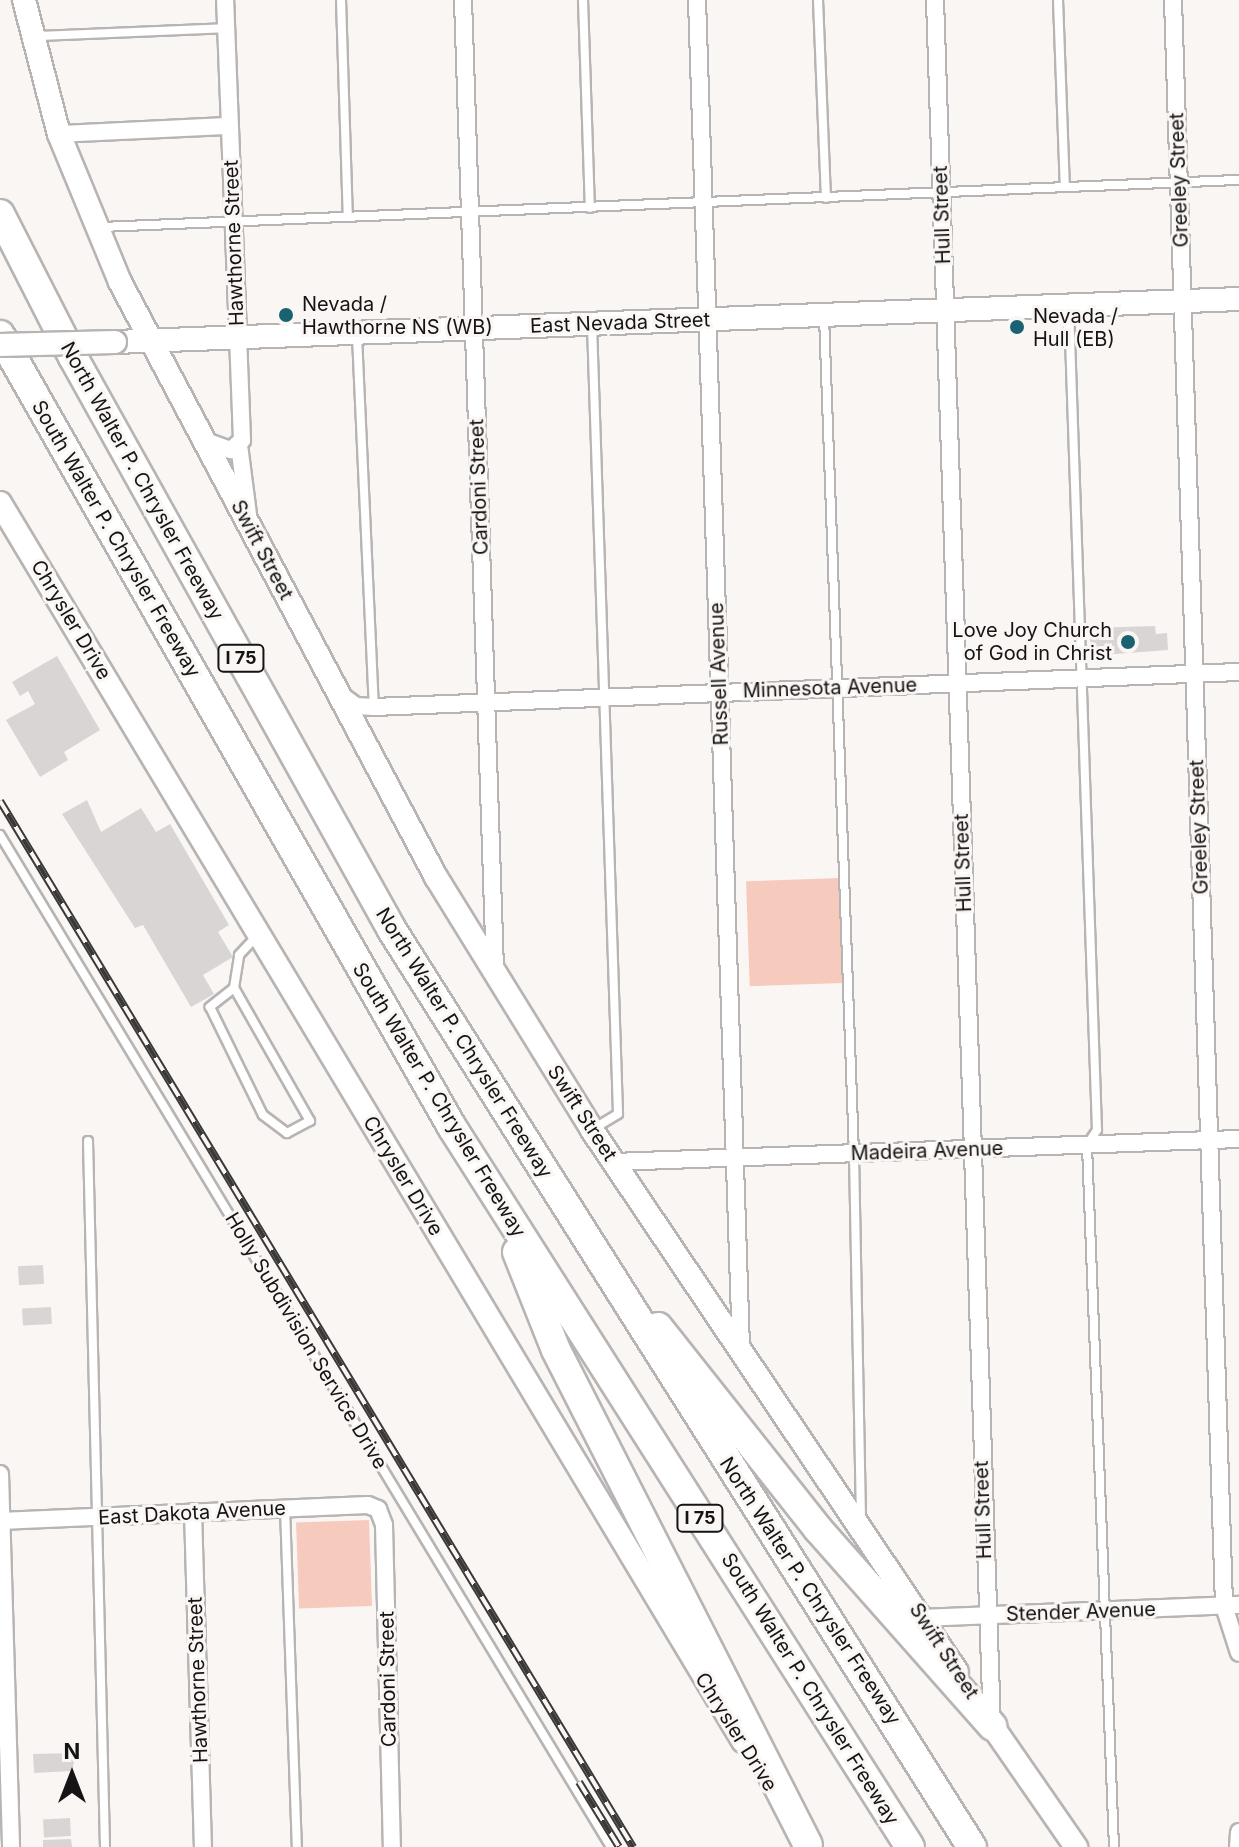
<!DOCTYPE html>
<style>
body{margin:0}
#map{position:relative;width:1239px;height:1847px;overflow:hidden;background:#faf6f4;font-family:Inter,sans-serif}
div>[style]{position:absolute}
.green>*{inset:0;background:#f7cabe;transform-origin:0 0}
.building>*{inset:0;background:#d9d5d4;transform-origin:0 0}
.roads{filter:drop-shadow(2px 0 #b8b4b3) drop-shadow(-2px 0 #b8b4b3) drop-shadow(0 2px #b8b4b3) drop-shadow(0 -2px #b8b4b3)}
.lane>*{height:8px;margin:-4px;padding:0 4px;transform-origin:4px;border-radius:4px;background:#fff}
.street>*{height:16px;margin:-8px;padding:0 8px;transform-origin:8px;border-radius:8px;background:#fff}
.secondary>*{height:22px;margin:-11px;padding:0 11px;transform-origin:11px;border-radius:11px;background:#fff}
.highway>*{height:28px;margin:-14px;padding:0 14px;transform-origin:14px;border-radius:14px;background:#fff}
.rail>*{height:8px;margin-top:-4px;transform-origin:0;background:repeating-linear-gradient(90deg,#faf6f4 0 15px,#3b3838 0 30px);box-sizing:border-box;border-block:2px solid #3b3838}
.bridges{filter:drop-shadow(2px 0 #b8b4b3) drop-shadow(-2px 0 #b8b4b3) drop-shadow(0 2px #b8b4b3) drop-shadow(0 -2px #b8b4b3)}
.secondary-bridge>*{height:22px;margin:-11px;padding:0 11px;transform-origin:11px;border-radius:11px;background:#fff}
.dots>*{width:22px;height:22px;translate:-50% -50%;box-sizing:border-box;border:4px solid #faf6f4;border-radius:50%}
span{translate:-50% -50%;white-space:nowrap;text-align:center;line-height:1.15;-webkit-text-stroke:6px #faf6f4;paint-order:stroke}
.shield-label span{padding:2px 6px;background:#faf6f4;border:2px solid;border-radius:6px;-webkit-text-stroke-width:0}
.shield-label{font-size:18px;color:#151313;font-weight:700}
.street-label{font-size:20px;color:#151313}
.poi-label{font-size:20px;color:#151313}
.left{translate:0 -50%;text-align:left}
.right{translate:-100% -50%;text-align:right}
.north{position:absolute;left:32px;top:1735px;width:80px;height:80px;-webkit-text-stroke:6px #faf6f4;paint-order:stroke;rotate:0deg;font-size:22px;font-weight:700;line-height:32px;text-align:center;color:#151313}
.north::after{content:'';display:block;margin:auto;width:28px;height:36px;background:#151313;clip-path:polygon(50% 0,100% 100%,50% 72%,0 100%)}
</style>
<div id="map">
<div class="green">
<i style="left:840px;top:878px;width:105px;height:94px;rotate:88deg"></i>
<i style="left:369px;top:1520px;width:86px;height:73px;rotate:88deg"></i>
</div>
<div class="building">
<i style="clip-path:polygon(1155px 626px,1156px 634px,1167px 633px,1168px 650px,1089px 656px,1091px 628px)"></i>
<i style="clip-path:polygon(57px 656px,100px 730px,64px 752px,68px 760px,40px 777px,6px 720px,35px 704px,28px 691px,20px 696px,12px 682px)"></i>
<i style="clip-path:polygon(87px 800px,101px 832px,141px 808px,156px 832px,170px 824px,229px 925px,218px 932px,233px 957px,203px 975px,214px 994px,191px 1007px,143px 925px,135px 928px,62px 814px)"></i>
<i style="left:43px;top:1265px;width:19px;height:25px;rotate:87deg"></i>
<i style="left:51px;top:1307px;width:17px;height:29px;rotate:87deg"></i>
<i style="clip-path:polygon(76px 1753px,72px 1771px,34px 1773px,33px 1754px)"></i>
<i style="left:70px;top:1818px;width:18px;height:27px;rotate:87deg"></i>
<i style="clip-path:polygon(71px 1839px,72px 1847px,43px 1847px,43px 1840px)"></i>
</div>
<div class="roads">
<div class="lane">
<i style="left:341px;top:0;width:217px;rotate:88.2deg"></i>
<i style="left:583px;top:0;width:208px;rotate:88.1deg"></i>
<i style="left:818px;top:0;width:198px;rotate:87.7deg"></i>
<i style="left:1058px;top:0;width:187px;rotate:87.9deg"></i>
<i style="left:37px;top:36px;width:189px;rotate:-2.4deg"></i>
<i style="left:101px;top:227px;width:1139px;rotate:-2.37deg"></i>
<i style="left:1069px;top:308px;width:822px;rotate:88.05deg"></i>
<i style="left:1097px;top:1130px;width:18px;rotate:124deg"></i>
<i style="left:1087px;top:1145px;width:703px;rotate:87.8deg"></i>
<i style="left:824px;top:316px;width:839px;rotate:87.95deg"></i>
<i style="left:854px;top:1154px;width:364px;rotate:88.9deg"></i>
<i style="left:592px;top:325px;width:789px;rotate:88.11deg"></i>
<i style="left:618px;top:1114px;width:29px;rotate:149deg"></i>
<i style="left:357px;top:336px;width:371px;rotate:87.4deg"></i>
<i style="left:0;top:835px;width:1182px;rotate:58.88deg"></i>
<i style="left:234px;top:988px;width:31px;rotate:142deg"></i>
<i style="left:210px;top:1007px;width:120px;rotate:63.9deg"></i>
<i style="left:263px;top:1115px;width:30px;rotate:37deg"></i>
<i style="left:287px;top:1133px;width:26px;rotate:-28deg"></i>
<i style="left:310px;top:1121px;width:153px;rotate:-119.7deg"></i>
<i style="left:234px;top:988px;width:33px;rotate:-81deg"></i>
<i style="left:239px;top:955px;width:25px;rotate:-47deg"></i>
<i style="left:88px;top:1141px;width:706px;rotate:88.62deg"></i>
<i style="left:285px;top:1508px;width:339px;rotate:88deg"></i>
</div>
<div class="street">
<i style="left:463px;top:0;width:971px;rotate:88.11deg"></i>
<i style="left:697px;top:0;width:1350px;rotate:88.13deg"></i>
<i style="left:935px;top:0;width:1725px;rotate:88.11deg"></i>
<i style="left:1173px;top:0;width:1607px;rotate:88.18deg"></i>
<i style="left:1224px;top:1606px;width:49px;rotate:72.3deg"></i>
<i style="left:59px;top:134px;width:170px;rotate:-2.7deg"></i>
<i style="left:203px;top:440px;width:30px;rotate:20deg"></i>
<i style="left:231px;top:450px;width:15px;rotate:-42deg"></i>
<i style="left:242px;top:440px;width:440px;rotate:-92.2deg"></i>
<i style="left:239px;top:445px;width:70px;rotate:82.6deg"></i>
<i style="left:341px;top:695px;width:19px;rotate:36deg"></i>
<i style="left:356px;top:706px;width:18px;rotate:3deg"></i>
<i style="left:374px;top:707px;width:866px;rotate:-2.32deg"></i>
<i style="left:614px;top:1162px;width:625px;rotate:-2.11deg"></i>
<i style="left:0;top:1474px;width:373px;rotate:88.3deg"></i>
<i style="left:193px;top:1512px;width:335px;rotate:88.3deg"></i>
<i style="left:0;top:1521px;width:368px;rotate:-2.5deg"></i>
<i style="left:368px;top:1505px;width:11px;rotate:22deg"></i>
<i style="left:378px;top:1509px;width:17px;rotate:69deg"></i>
<i style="left:384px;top:1525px;width:322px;rotate:88.6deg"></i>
<i style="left:923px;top:1618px;width:316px;rotate:-2.4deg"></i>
<i style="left:1238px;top:1847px;width:15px;rotate:-86deg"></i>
</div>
<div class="secondary">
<i style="left:24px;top:0;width:138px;rotate:75.4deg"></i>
<i style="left:59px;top:134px;width:160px;rotate:67.6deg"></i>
<i style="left:120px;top:282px;width:674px;rotate:62.03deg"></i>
<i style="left:436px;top:877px;width:297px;rotate:58.3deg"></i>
<i style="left:592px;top:1130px;width:653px;rotate:56.04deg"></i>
<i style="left:115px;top:342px;width:1125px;rotate:-2.19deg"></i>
<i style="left:0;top:503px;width:1444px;rotate:59.03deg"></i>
<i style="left:984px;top:1714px;width:162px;rotate:55.3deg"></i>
</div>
<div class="highway">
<i style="left:0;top:214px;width:161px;rotate:63deg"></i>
<i style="left:73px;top:357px;width:656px;rotate:60.89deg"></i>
<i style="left:392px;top:930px;width:1085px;rotate:57.69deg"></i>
<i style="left:0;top:335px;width:912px;rotate:60.29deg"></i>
<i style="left:452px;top:1127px;width:853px;rotate:57.54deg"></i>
<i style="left:517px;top:1252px;width:105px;rotate:68.3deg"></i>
<i style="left:556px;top:1350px;width:555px;rotate:63.02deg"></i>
<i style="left:658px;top:1327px;width:258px;rotate:51.6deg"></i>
<i style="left:818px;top:1529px;width:263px;rotate:48.5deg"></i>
</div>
</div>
<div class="rail">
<i style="left:0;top:801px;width:1223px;rotate:58.82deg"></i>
<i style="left:579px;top:1782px;width:76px;rotate:58.4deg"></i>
</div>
<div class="bridges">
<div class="secondary-bridge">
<i style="left:0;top:345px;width:115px;rotate:-1.5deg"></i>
</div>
</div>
<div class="dots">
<i style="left:286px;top:315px;background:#196271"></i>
<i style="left:1017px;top:327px;background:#196271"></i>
<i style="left:1128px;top:642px;background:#196271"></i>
</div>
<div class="shield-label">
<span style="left:241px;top:658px">I 75</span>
<span style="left:700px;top:1518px">I 75</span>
</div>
<div class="street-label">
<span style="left:1179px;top:180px;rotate:-92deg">Greeley Street</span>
<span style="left:942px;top:215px;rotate:-92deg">Hull Street</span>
<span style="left:234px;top:243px;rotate:-92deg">Hawthorne Street</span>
<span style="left:620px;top:323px;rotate:-2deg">East Nevada Street</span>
<span style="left:142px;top:481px;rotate:61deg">North Walter P. Chrysler Freeway</span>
<span style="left:479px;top:487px;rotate:-92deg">Cardoni Street</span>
<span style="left:116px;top:539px;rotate:60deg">South Walter P. Chrysler Freeway</span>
<span style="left:262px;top:550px;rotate:62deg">Swift Street</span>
<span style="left:71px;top:620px;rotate:59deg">Chrysler Drive</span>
<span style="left:719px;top:674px;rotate:-92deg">Russell Avenue</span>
<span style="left:830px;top:688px;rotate:-2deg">Minnesota Avenue</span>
<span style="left:1199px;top:827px;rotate:-92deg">Greeley Street</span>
<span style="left:963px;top:863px;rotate:-92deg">Hull Street</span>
<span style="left:464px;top:1043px;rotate:58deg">North Walter P. Chrysler Freeway</span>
<span style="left:439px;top:1100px;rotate:59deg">South Walter P. Chrysler Freeway</span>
<span style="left:582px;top:1113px;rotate:57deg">Swift Street</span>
<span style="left:927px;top:1151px;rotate:-2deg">Madeira Avenue</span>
<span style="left:403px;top:1176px;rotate:59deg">Chrysler Drive</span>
<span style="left:306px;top:1341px;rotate:59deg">Holly Subdivision Service Drive</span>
<span style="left:983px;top:1510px;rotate:-92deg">Hull Street</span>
<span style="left:192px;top:1513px;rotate:-3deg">East Dakota Avenue</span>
<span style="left:810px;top:1591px;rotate:57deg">North Walter P. Chrysler Freeway</span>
<span style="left:1081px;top:1612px;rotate:-2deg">Stender Avenue</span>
<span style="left:944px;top:1651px;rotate:57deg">Swift Street</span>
<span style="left:388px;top:1679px;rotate:-91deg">Cardoni Street</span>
<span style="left:198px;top:1680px;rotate:-92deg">Hawthorne Street</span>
<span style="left:810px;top:1689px;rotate:58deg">South Walter P. Chrysler Freeway</span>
<span style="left:736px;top:1732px;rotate:58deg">Chrysler Drive</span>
</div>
<div class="poi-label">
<span class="left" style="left:302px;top:316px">Nevada /<br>Hawthorne NS (WB)</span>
<span class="left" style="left:1033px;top:328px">Nevada /<br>Hull (EB)</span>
<span class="right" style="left:1112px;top:642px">Love Joy Church<br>of God in Christ</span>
</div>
<div class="north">N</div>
</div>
